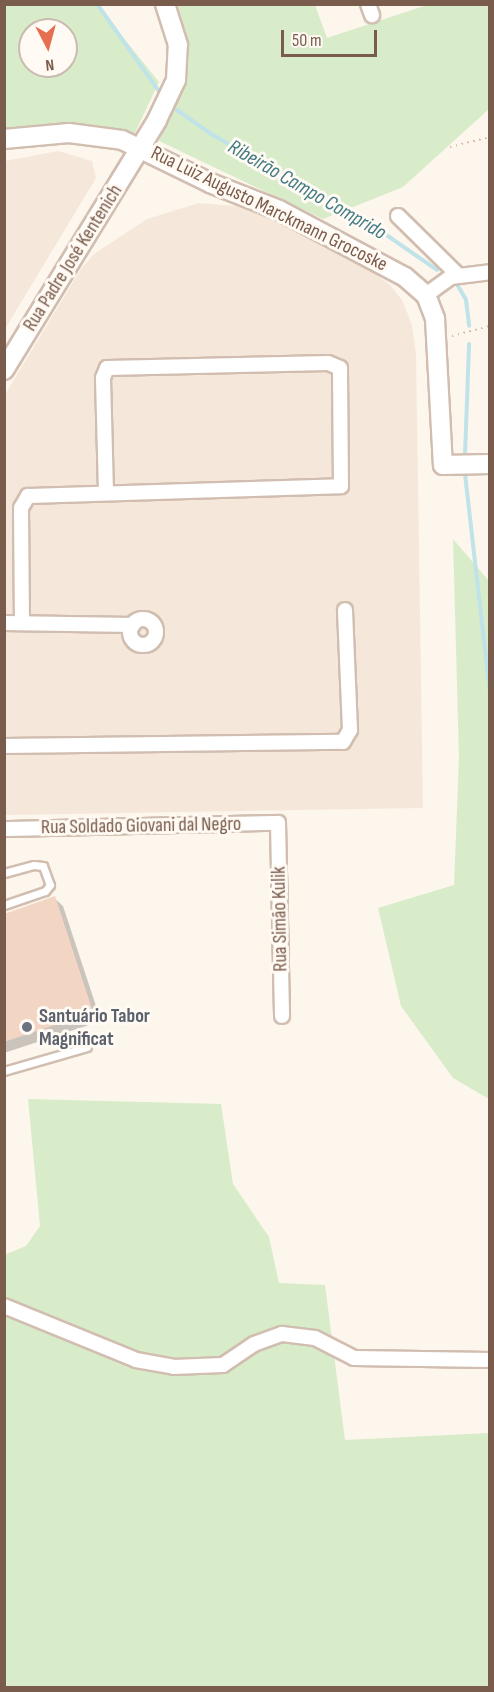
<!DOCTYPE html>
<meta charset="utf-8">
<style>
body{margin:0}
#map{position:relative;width:494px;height:1692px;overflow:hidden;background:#fdf6ec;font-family:"Sofia Sans Condensed",sans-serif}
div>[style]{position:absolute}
.residential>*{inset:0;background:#f5e8da}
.green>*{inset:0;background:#d8ecc9}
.shadow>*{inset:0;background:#0003}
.stream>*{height:4px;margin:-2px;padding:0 2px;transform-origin:2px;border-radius:2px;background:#bfe3e8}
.building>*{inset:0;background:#f3d5c3}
.path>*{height:2px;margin-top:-1px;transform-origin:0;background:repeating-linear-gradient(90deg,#d9b8a5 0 1.5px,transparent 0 6px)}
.roads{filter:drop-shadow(2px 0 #d1beb0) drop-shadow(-2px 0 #d1beb0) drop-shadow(0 2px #d1beb0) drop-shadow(0 -2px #d1beb0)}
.lane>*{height:7px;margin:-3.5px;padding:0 3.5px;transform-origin:3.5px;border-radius:3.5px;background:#fff}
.street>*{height:14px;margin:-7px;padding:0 7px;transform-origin:7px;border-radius:7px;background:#fff}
.street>.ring{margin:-7px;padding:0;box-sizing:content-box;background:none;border:14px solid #fff;border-radius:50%}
.secondary>*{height:18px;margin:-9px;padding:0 9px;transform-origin:9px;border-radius:9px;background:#fff}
.dots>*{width:16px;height:16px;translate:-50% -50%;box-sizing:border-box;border:3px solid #fffaf3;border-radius:50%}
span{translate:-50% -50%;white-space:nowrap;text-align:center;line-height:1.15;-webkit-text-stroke:6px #fffaf3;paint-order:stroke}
.street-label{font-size:20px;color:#7a5c4d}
.worship-label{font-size:20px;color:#5b616d;font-weight:700}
.left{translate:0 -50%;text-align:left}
.water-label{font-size:21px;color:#437c86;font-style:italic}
.frame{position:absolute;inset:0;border:6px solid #7a5c4d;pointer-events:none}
.north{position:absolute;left:18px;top:18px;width:60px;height:60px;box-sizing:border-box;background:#fffaf3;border:2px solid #cabbb1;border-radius:50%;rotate:174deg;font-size:16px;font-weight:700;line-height:24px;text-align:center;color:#7a5c4d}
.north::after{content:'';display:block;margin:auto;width:21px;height:27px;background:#e76f51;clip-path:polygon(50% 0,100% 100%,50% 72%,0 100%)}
.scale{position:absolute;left:281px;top:30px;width:96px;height:27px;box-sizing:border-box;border:3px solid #7a5c4d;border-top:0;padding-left:8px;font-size:18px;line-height:21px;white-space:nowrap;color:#7a5c4d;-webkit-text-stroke:4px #fffaf3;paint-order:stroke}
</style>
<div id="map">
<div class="residential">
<i style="clip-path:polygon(58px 151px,92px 161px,96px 178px,5px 329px,5px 161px)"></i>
<i style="clip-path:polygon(199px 203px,248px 207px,357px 260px,389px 284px,402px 300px,412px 325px,416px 354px,423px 808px,5px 815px,4px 396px,81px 269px,94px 254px,147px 219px)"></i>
</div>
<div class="green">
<i style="clip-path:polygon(evenodd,5px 5px,97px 5px,159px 82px,134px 135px,96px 125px,45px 124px,5px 131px,5px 5px,30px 30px,66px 30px,66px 66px,30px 66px,30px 30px)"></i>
<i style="clip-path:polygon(174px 5px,315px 5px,327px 38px,427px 5px,489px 5px,489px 109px,403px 187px,323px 219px,159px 141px,188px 73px,186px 42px)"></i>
<i style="clip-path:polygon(453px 539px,489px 581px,489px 1099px,453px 1078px,401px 1006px,378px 908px,454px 885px,459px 758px)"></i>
<i style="clip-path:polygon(28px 1099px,221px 1104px,233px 1184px,269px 1237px,279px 1283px,325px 1285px,345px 1440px,489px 1433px,489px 1687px,5px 1688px,4px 1255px,26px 1246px,40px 1226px)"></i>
</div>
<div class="shadow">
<i style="clip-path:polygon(54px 898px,63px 906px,101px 1021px,4px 1053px,4px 915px)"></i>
</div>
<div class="stream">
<i style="left:97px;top:4px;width:110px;rotate:54.6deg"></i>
<i style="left:177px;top:110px;width:42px;rotate:35.2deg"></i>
<i style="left:211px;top:134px;width:185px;rotate:29.5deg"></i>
<i style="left:372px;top:225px;width:79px;rotate:34.7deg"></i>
<i style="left:458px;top:286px;width:16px;rotate:60deg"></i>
<i style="left:466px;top:300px;width:26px;rotate:83deg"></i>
<i style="left:465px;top:455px;width:111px;rotate:-87.9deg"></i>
<i style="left:465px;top:474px;width:220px;rotate:83.5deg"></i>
</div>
<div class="building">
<i style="clip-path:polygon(55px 896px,93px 1012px,4px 1042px,4px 914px)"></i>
</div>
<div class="path">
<i style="left:450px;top:147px;width:41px;rotate:-14deg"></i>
<i style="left:452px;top:336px;width:39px;rotate:-15deg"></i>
</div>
<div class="roads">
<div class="lane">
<i style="left:4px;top:873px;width:31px;rotate:-15deg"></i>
<i style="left:34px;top:865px;width:9px;rotate:6deg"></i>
<i style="left:43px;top:866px;width:20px;rotate:70deg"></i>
<i style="left:50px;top:885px;width:8px;rotate:130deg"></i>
<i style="left:45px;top:891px;width:43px;rotate:161.1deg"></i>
<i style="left:4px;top:1071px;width:86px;rotate:-16.1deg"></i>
</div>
<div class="street">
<i style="left:368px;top:4px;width:12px;rotate:70deg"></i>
<i style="left:398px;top:216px;width:84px;rotate:44.5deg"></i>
<i style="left:426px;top:295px;width:31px;rotate:-36deg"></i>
<i style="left:451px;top:277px;width:39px;rotate:-7deg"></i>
<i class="ring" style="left:130px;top:619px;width:12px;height:12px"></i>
<i style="left:4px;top:623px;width:129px;rotate:0.9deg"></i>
<i style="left:22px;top:623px;width:115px;rotate:-90.5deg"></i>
<i style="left:21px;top:508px;width:14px;rotate:-60deg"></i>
<i style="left:28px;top:496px;width:313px;rotate:-1.8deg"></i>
<i style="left:341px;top:486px;width:118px;rotate:-90.5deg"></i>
<i style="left:340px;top:368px;width:13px;rotate:-157deg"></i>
<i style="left:328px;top:363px;width:221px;rotate:178.7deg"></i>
<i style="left:107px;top:368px;width:11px;rotate:112deg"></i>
<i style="left:103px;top:378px;width:114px;rotate:88.5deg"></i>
<i style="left:4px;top:746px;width:339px;rotate:-0.7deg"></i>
<i style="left:343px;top:742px;width:14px;rotate:-60deg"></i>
<i style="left:350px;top:730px;width:120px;rotate:-92.4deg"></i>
<i style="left:4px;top:829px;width:274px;rotate:-1.3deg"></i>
<i style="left:278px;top:823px;width:193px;rotate:88.8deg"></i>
<i style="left:4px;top:1306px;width:143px;rotate:22.2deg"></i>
<i style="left:136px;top:1360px;width:39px;rotate:10deg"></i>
<i style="left:174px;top:1367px;width:49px;rotate:-2.3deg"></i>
<i style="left:223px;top:1365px;width:37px;rotate:-34deg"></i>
<i style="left:254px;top:1344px;width:30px;rotate:-20deg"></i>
<i style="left:282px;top:1334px;width:33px;rotate:7deg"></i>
<i style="left:315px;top:1338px;width:44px;rotate:27.1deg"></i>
<i style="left:354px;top:1358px;width:136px;rotate:0.8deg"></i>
</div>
<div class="secondary">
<i style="left:4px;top:139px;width:65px;rotate:-5.3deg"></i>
<i style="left:69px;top:133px;width:53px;rotate:7.5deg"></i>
<i style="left:122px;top:140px;width:98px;rotate:26deg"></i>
<i style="left:210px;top:183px;width:74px;rotate:21.4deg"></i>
<i style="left:279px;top:210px;width:143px;rotate:28deg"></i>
<i style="left:405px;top:277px;width:28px;rotate:41deg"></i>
<i style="left:426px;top:295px;width:26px;rotate:69deg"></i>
<i style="left:435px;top:319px;width:146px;rotate:86.9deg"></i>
<i style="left:443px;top:465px;width:47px;rotate:-1.2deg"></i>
<i style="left:4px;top:370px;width:293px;rotate:-58.5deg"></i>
<i style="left:157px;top:120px;width:44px;rotate:-64.6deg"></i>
<i style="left:176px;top:80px;width:35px;rotate:-87deg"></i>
<i style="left:178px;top:45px;width:43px;rotate:-107.6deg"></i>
</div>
</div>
<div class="dots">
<i style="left:27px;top:1027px;background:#6b7280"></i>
</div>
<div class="street-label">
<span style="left:269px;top:209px;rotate:26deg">Rua Luiz Augusto Marckmann Grocoske</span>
<span style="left:73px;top:258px;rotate:-58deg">Rua Padre José Kentenich</span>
<span style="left:141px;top:826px;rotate:-1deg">Rua Soldado Giovani dal Negro</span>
<span style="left:280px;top:919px;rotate:-91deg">Rua Simão Kulik</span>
</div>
<div class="worship-label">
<span class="left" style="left:39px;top:1028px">Santuário Tabor<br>Magnificat</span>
</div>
<div class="water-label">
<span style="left:307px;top:190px;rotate:30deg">Ribeirão Campo Comprido</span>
</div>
<div class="frame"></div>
<div class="north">N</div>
<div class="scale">50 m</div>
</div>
